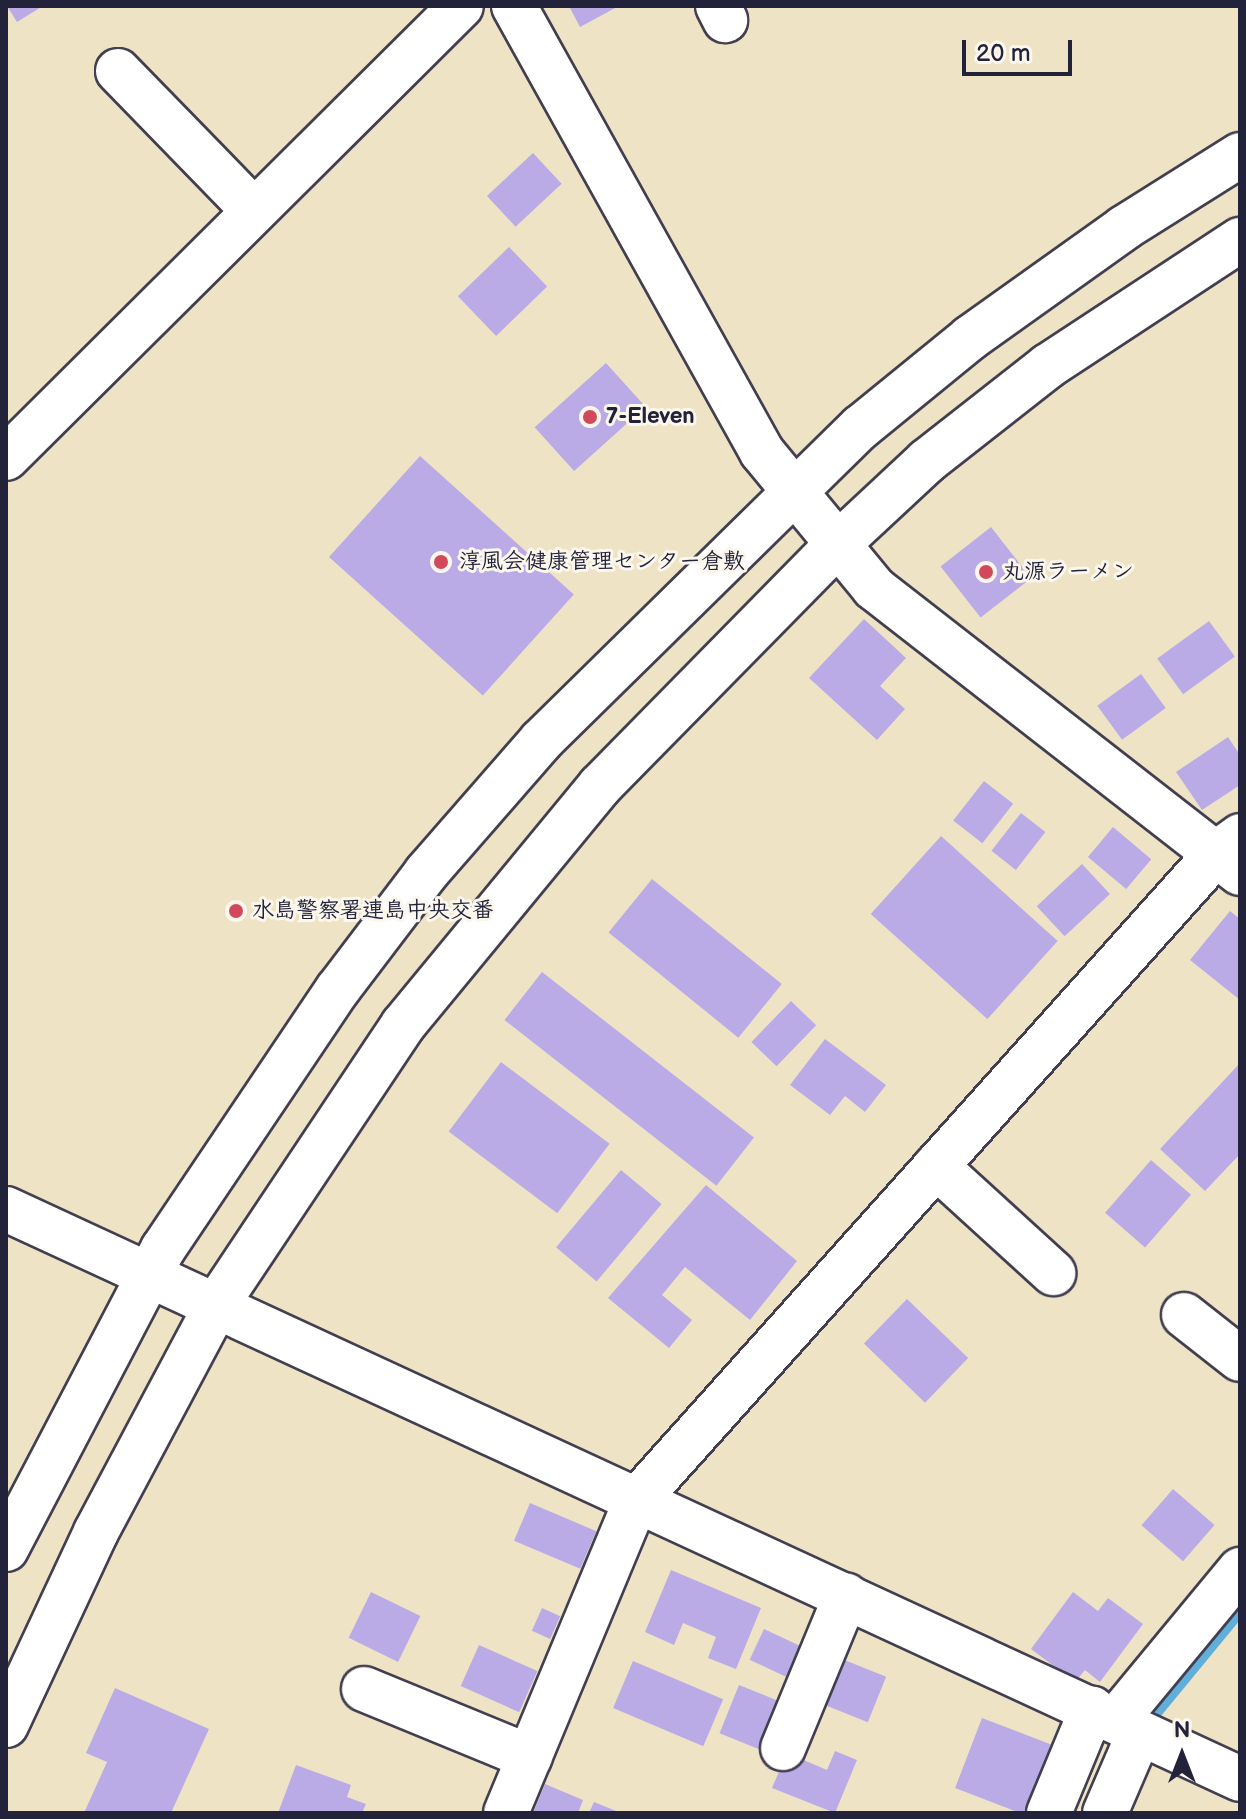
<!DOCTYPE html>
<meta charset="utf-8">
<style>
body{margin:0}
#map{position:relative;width:1246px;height:1819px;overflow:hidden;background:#efe3c6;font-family:"Balsamiq Sans","Klee One",sans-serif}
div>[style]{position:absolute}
.water>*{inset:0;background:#60aeda}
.building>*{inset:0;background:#baabe7;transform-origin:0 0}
.roads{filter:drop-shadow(2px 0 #413f50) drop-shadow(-2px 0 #413f50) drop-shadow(0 2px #413f50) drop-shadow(0 -2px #413f50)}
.minor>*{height:44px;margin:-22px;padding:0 22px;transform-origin:22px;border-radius:22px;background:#fff}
.tertiary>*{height:44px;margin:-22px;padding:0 22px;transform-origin:22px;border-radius:22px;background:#fff}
.dots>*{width:22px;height:22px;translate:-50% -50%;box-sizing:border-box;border:4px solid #fbf7ec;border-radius:50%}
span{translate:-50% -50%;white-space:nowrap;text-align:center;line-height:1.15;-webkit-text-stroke:6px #fbf7ec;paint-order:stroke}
.poi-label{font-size:22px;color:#22223b;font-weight:700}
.left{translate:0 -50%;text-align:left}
.frame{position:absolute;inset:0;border:8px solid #22223b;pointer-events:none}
.north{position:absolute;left:1142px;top:1715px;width:80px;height:80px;-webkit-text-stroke:6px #fbf7ec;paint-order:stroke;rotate:0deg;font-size:22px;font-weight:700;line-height:32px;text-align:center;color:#22223b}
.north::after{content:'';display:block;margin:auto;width:28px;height:36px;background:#22223b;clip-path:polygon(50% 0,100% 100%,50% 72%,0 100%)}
.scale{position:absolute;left:962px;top:40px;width:110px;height:36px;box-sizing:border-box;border:4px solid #22223b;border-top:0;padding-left:10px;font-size:24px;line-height:28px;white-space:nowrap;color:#22223b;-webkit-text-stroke:6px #fbf7ec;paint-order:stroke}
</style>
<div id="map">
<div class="water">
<i style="clip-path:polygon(1240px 1598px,1240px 1620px,1161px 1716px,1149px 1710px)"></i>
</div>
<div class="building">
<i style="clip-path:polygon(7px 6px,43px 6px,17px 22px)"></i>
<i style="clip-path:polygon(569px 6px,619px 6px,580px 27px)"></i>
<i style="left:533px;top:153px;width:42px;height:63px;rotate:47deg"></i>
<i style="left:509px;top:247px;width:55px;height:71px;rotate:46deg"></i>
<i style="left:606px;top:363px;width:59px;height:96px;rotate:48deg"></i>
<i style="left:420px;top:456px;width:207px;height:136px;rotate:42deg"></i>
<i style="left:991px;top:527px;width:65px;height:64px;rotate:52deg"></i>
<i style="clip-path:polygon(864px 619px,906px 658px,880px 686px,905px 709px,877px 740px,809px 678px)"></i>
<i style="left:1209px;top:621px;width:44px;height:64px;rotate:54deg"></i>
<i style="left:1141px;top:674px;width:42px;height:54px;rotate:54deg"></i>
<i style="clip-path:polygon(1228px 737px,1240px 755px,1240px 785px,1202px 810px,1176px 772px)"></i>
<i style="left:984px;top:781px;width:37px;height:50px;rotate:38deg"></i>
<i style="left:1021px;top:813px;width:31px;height:48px;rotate:38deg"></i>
<i style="left:1113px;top:827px;width:50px;height:39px;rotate:40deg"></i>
<i style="left:941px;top:836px;width:157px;height:105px;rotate:42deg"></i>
<i style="left:1082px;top:864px;width:41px;height:62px;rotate:47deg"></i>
<i style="left:652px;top:879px;width:167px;height:69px;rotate:39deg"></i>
<i style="clip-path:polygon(1230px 911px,1240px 919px,1240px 1000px,1190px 960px)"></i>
<i style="left:542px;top:972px;width:269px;height:61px;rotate:38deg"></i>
<i style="left:791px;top:1001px;width:35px;height:57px;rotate:44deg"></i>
<i style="clip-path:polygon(825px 1039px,886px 1085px,865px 1112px,845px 1096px,830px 1115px,790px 1085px)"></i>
<i style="left:501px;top:1062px;width:136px;height:87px;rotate:37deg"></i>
<i style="clip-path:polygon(1240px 1063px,1240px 1154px,1205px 1191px,1160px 1149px)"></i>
<i style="left:1151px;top:1160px;width:53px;height:70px;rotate:41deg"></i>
<i style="left:621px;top:1170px;width:53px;height:101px;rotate:40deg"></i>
<i style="clip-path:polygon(706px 1185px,797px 1261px,750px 1320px,685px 1267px,662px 1295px,692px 1320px,669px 1348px,608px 1298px)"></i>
<i style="left:907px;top:1299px;width:85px;height:62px;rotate:44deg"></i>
<i style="left:1173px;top:1489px;width:55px;height:48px;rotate:41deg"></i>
<i style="left:530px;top:1503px;width:72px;height:41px;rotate:23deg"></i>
<i style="clip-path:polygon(671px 1570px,761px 1608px,736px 1669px,708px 1658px,716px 1637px,683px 1623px,674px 1645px,645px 1632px)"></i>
<i style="left:371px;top:1592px;width:55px;height:51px;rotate:26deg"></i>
<i style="clip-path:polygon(1073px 1592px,1098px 1611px,1108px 1598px,1143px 1624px,1100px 1682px,1085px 1670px,1075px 1682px,1031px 1649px)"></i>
<i style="left:542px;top:1608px;width:20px;height:25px;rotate:24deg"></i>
<i style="left:764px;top:1629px;width:53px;height:34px;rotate:25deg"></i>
<i style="left:479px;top:1645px;width:64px;height:45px;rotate:24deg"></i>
<i style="left:837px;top:1657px;width:53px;height:49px;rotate:22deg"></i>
<i style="left:633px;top:1661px;width:98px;height:51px;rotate:23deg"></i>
<i style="left:739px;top:1685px;width:48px;height:52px;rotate:22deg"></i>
<i style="clip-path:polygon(115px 1688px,209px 1729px,171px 1813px,84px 1813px,107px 1762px,86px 1753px)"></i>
<i style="left:982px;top:1718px;width:76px;height:75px;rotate:21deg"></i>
<i style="clip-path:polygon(835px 1751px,857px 1760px,835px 1813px,772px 1788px,787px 1753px,827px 1770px)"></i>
<i style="clip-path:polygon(296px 1765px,351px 1785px,347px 1797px,366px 1804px,362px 1813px,278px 1813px)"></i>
<i style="clip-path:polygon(545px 1784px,583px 1800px,578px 1813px,533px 1813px)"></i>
<i style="clip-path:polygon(594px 1802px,621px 1813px,589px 1813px)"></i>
</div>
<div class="roads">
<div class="minor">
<i style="left:718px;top:6px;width:16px;rotate:63deg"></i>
<i style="left:118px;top:71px;width:195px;rotate:45.8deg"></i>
<i style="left:936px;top:1166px;width:159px;rotate:42.4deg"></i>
<i style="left:1184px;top:1315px;width:71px;rotate:38.2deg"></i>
<i style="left:364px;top:1689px;width:179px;rotate:22.3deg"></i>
<i style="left:1116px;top:1720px;width:195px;rotate:-50.4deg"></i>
<i style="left:783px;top:1748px;width:165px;rotate:-67.5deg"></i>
<i style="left:506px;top:1813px;width:338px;rotate:-67.4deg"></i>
<i style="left:636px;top:1501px;width:870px;rotate:-48.12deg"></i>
<i style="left:1217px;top:853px;width:29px;rotate:-36deg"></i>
<i style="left:1049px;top:1813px;width:113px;rotate:-67.5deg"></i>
<i style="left:1105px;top:1813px;width:86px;rotate:-66.7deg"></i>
</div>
<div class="tertiary">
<i style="left:514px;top:6px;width:510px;rotate:60.92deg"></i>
<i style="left:762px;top:452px;width:176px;rotate:50.5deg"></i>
<i style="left:874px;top:588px;width:464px;rotate:37.9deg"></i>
<i style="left:6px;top:458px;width:641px;rotate:-44.81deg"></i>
<i style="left:6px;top:1209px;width:1359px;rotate:24.79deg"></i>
<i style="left:6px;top:1549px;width:339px;rotate:-62.4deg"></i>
<i style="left:163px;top:1249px;width:313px;rotate:-56.1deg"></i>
<i style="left:338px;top:989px;width:146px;rotate:-52.8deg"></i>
<i style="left:426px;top:873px;width:175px;rotate:-48.9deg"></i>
<i style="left:541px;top:741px;width:448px;rotate:-44.5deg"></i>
<i style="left:861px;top:427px;width:141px;rotate:-39.2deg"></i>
<i style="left:970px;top:338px;width:189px;rotate:-35.5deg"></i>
<i style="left:1124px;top:228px;width:137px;rotate:-32.2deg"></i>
<i style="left:6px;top:1725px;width:213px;rotate:-65deg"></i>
<i style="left:96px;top:1532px;width:258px;rotate:-62deg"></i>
<i style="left:217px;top:1304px;width:335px;rotate:-56.3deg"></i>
<i style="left:403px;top:1025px;width:310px;rotate:-50.5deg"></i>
<i style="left:600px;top:786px;width:339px;rotate:-45.5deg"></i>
<i style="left:838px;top:544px;width:122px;rotate:-43deg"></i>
<i style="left:927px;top:461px;width:154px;rotate:-38.1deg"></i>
<i style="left:1048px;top:366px;width:230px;rotate:-33.3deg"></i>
</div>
</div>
<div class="dots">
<i style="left:590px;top:417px;background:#d1495b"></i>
<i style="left:441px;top:562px;background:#d1495b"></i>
<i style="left:986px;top:572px;background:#d1495b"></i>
<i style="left:236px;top:911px;background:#d1495b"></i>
</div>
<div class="poi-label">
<span class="left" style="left:606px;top:417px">7-Eleven</span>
<span class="left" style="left:459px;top:562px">淳風会健康管理センター倉敷</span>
<span class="left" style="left:1002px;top:572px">丸源ラーメン</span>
<span class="left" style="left:252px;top:911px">水島警察署連島中央交番</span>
</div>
<div class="frame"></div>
<div class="north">N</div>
<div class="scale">20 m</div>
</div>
